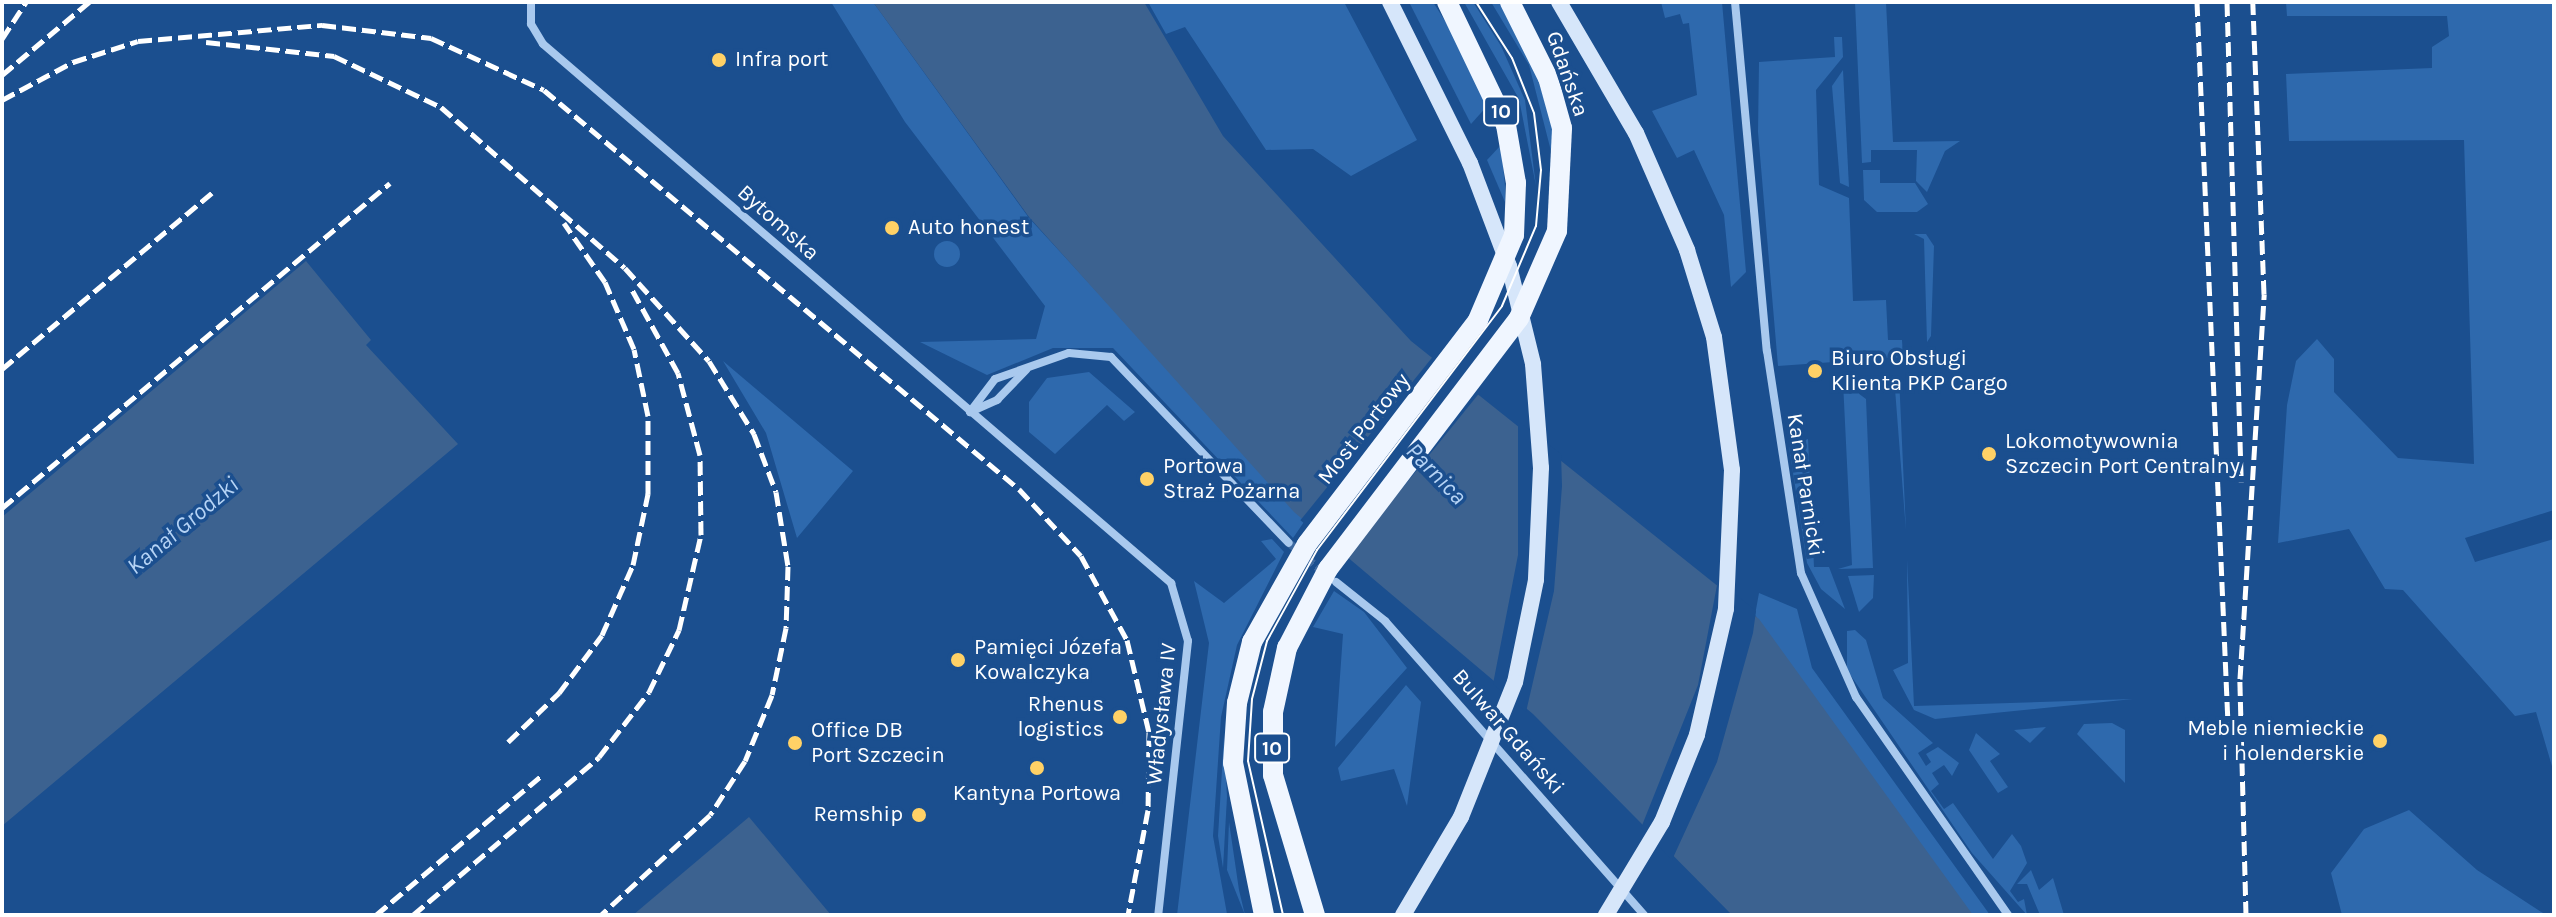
<!DOCTYPE html>
<meta charset="utf-8">
<style>
body{margin:0}
#map{position:relative;width:2556px;height:917px;overflow:hidden;background:#1b4f8f;font-family:Karla,sans-serif}
div>[style]{position:absolute}
.green>*{inset:0;background:#2e69ad}
.round{border-radius:50%}
.water>*{inset:0;background:#3c6290}
.pier>*{inset:0;background:#1b4f8f;transform-origin:0 0}
.street-tunnel>*{height:8px;margin-top:-4px;transform-origin:0;background:repeating-linear-gradient(90deg,#3d69a0 0 8px,transparent 0 12px)}
.street>*{height:8px;margin:-4px;padding:0 4px;transform-origin:4px;border-radius:4px;background:#a9c9ee}
.secondary>*{height:16px;margin:-8px;padding:0 8px;transform-origin:8px;border-radius:8px;background:#d6e6fa}
.primary>*{height:20px;margin:-10px;padding:0 10px;transform-origin:10px;border-radius:10px;background:#f0f6ff}
.tram>*{height:2px;margin:-1px;padding:0 1px;transform-origin:1px;border-radius:1px;background:#fff}
.rail>*{height:5px;margin-top:-2.5px;transform-origin:0;background:repeating-linear-gradient(90deg,#fff 0 14px,transparent 0 20px)}
.dots>*{width:22px;height:22px;translate:-50% -50%;box-sizing:border-box;border:4px solid #1b4f8f;border-radius:50%}
span{translate:-50% -50%;white-space:nowrap;text-align:center;line-height:1.15;-webkit-text-stroke:7px #1b4f8f;paint-order:stroke}
.shield-label span{padding:2px 6px;background:#1b4f8f;border:2px solid;border-radius:6px;-webkit-text-stroke-width:0}
.shield-label{font-size:20px;color:#fff;font-weight:700}
.poi-label{font-size:22px;color:#fff}
.left{translate:0 -50%;text-align:left}
.right{translate:-100% -50%;text-align:right}
.street-label{font-size:22px;color:#fff}
.water-label{font-size:24px;color:#b5d3f5;font-style:italic}
.frame{position:absolute;inset:0;border:4px solid #fff;pointer-events:none}
</style>
<div id="map">
<div class="green">
<i style="clip-path:polygon(831px 2px,873px 2px,1029px 218px,1306px 519px,1293px 538px,1113px 348px,1053px 348px,987px 375px,920px 342px,1036px 339px,1045px 306px,905px 122px)"></i>
<i style="clip-path:polygon(1148px 2px,1344px 2px,1417px 140px,1351px 176px,1313px 149px,1266px 150px,1185px 27px,1166px 34px)"></i>
<i style="clip-path:polygon(1409px 2px,1433px 2px,1462px 48px,1489px 104px,1471px 124px)"></i>
<i style="clip-path:polygon(1464px 2px,1473px 2px,1501px 46px,1525px 100px,1536px 186px,1519px 99px)"></i>
<i style="clip-path:polygon(1491px 2px,1500px 2px,1532px 60px,1554px 132px,1552px 155px,1529px 65px)"></i>
<i style="clip-path:polygon(1661px 2px,1722px 2px,1746px 272px,1731px 287px,1724px 215px,1694px 150px,1677px 158px,1652px 111px,1697px 95px,1689px 23px,1683px 24px,1680px 14px,1665px 18px)"></i>
<i style="clip-path:polygon(1855px 2px,1886px 2px,1893px 142px,1960px 141px,1945px 151px,1927px 192px,1916px 181px,1917px 150px,1871px 150px,1871px 162px,1862px 163px)"></i>
<i style="clip-path:polygon(2286px 2px,2554px 2px,2554px 510px,2465px 538px,2475px 562px,2554px 539px,2554px 773px,2536px 712px,2515px 716px,2403px 590px,2385px 589px,2349px 529px,2278px 543px,2287px 405px,2296px 361px,2317px 339px,2334px 359px,2334px 392px,2398px 458px,2474px 464px,2464px 140px,2289px 141px,2286px 74px,2432px 68px,2432px 47px,2449px 36px,2447px 16px,2287px 16px)"></i>
<i style="clip-path:polygon(1834px 37px,1842px 37px,1843px 57px,1816px 90px,1819px 185px,1849px 198px,1853px 301px,1886px 300px,1888px 340px,1902px 340px,1903px 357px,1778px 366px,1758px 132px,1759px 62px,1835px 57px)"></i>
<i style="clip-path:polygon(1843px 70px,1849px 187px,1840px 183px,1832px 86px)"></i>
<i style="clip-path:polygon(1501px 145px,1505px 186px,1505px 202px,1487px 160px)"></i>
<i style="clip-path:polygon(1863px 170px,1880px 170px,1880px 183px,1915px 183px,1928px 204px,1917px 212px,1877px 212px,1864px 200px)"></i>
<i style="clip-path:polygon(1914px 234px,1926px 234px,1934px 246px,1931px 336px,1927px 342px,1924px 239px)"></i>
<i class="round" style="left:934px;top:241px;width:26px;height:26px"></i>
<i style="clip-path:polygon(723px 361px,853px 471px,797px 538px,766px 433px)"></i>
<i style="clip-path:polygon(1089px 372px,1135px 412px,1124px 421px,1107px 405px,1055px 454px,1029px 432px,1029px 402px,1047px 378px)"></i>
<i style="clip-path:polygon(1899px 376px,1906px 531px,1895px 389px,1866px 389px,1852px 378px)"></i>
<i style="clip-path:polygon(1843px 382px,1866px 399px,1873px 568px,1838px 569px,1852px 565px)"></i>
<i style="clip-path:polygon(1808px 439px,1814px 567px,1829px 567px,1845px 609px,1821px 589px,1807px 563px,1789px 447px)"></i>
<i style="clip-path:polygon(1272px 539px,1284px 552px,1237px 645px,1221px 717px,1213px 836px,1227px 914px,1177px 915px,1209px 643px,1194px 581px,1224px 603px,1276px 559px,1261px 541px)"></i>
<i style="clip-path:polygon(1907px 559px,1914px 706px,2133px 699px,1935px 719px,1914px 710px,1893px 670px,1908px 663px)"></i>
<i style="clip-path:polygon(1874px 575px,1873px 598px,1859px 612px,1848px 576px)"></i>
<i style="clip-path:polygon(1334px 591px,1364px 612px,1407px 668px,1335px 747px,1343px 634px,1313px 627px)"></i>
<i style="clip-path:polygon(1759px 593px,1797px 609px,1812px 668px,1990px 915px,1973px 915px,1952px 894px,1755px 615px)"></i>
<i style="clip-path:polygon(1855px 630px,1866px 640px,1883px 698px,1933px 743px,1918px 753px,1926px 766px,1931px 762px,1926px 754px,1938px 747px,1959px 763px,1952px 776px,1944px 765px,1932px 773px,1939px 784px,1931px 791px,1944px 809px,1953px 803px,1993px 859px,2012px 834px,2021px 846px,2027px 863px,2010px 891px,2018px 902px,2024px 899px,2027px 915px,1972px 853px,1847px 670px,1847px 631px)"></i>
<i style="clip-path:polygon(1406px 685px,1421px 702px,1407px 806px,1394px 769px,1341px 781px,1338px 768px)"></i>
<i style="clip-path:polygon(2112px 723px,2125px 730px,2125px 783px,2077px 734px,2084px 724px)"></i>
<i style="clip-path:polygon(2046px 727px,2030px 743px,2014px 730px)"></i>
<i style="clip-path:polygon(1976px 733px,2000px 754px,1990px 761px,2008px 787px,1998px 793px,1969px 750px)"></i>
<i style="clip-path:polygon(1224px 737px,1227px 797px,1223px 868px,1218px 836px)"></i>
<i style="clip-path:polygon(2409px 810px,2477px 870px,2546px 915px,2342px 915px,2331px 873px,2364px 829px)"></i>
<i style="clip-path:polygon(1229px 822px,1239px 890px,1245px 915px,1227px 870px)"></i>
<i style="clip-path:polygon(2031px 870px,2039px 890px,2053px 878px,2064px 915px,2040px 915px,2027px 884px,2017px 884px)"></i>
</div>
<div class="water">
<i style="clip-path:polygon(873px 2px,1144px 2px,1223px 136px,1411px 341px,1759px 619px,1973px 915px,1732px 915px,1533px 714px,1294px 512px,1029px 217px)"></i>
<i style="clip-path:polygon(306px 261px,371px 340px,366px 345px,458px 444px,2px 826px,2px 517px)"></i>
<i style="clip-path:polygon(749px 817px,831px 915px,633px 915px)"></i>
</div>
<div class="pier">
<i style="left:1435px;top:354px;width:59px;height:214px;rotate:39deg"></i>
<i style="clip-path:polygon(1518px 421px,1561px 454px,1562px 486px,1554px 591px,1526px 712px,1493px 684px,1518px 555px)"></i>
<i style="clip-path:polygon(1718px 580px,1756px 611px,1753px 633px,1717px 762px,1672px 860px,1641px 828px,1698px 685px)"></i>
</div>
<div class="street-tunnel">
<i style="left:1289px;top:543px;width:48px;rotate:40.7deg"></i>
</div>
<div class="street">
<i style="left:531px;top:2px;width:22px;rotate:90deg"></i>
<i style="left:531px;top:24px;width:23px;rotate:59deg"></i>
<i style="left:543px;top:44px;width:828px;rotate:40.64deg"></i>
<i style="left:1171px;top:583px;width:60px;rotate:73.7deg"></i>
<i style="left:1188px;top:641px;width:276px;rotate:96.2deg"></i>
<i style="left:1735px;top:2px;width:350px;rotate:84.8deg"></i>
<i style="left:1767px;top:351px;width:225px;rotate:81.3deg"></i>
<i style="left:1801px;top:573px;width:136px;rotate:66.1deg"></i>
<i style="left:1856px;top:697px;width:266px;rotate:55.1deg"></i>
<i style="left:970px;top:412px;width:41px;rotate:-52.9deg"></i>
<i style="left:995px;top:379px;width:78px;rotate:-19.4deg"></i>
<i style="left:1069px;top:353px;width:42px;rotate:5.4deg"></i>
<i style="left:1111px;top:357px;width:257px;rotate:46.3deg"></i>
<i style="left:970px;top:412px;width:30px;rotate:-24deg"></i>
<i style="left:997px;top:400px;width:42px;rotate:-46deg"></i>
<i style="left:1336px;top:582px;width:63px;rotate:38.5deg"></i>
<i style="left:1385px;top:621px;width:392px;rotate:48.6deg"></i>
</div>
<div class="secondary">
<i style="left:1390px;top:2px;width:180px;rotate:63.6deg"></i>
<i style="left:1470px;top:163px;width:110px;rotate:69.3deg"></i>
<i style="left:1509px;top:266px;width:101px;rotate:76.2deg"></i>
<i style="left:1533px;top:364px;width:104px;rotate:85.6deg"></i>
<i style="left:1541px;top:468px;width:112px;rotate:92.6deg"></i>
<i style="left:1536px;top:580px;width:104px;rotate:101.6deg"></i>
<i style="left:1515px;top:682px;width:145px;rotate:111.8deg"></i>
<i style="left:1461px;top:817px;width:114px;rotate:120.6deg"></i>
<i style="left:1559px;top:2px;width:152px;rotate:59.6deg"></i>
<i style="left:1636px;top:133px;width:128px;rotate:66.4deg"></i>
<i style="left:1687px;top:250px;width:91px;rotate:72.8deg"></i>
<i style="left:1714px;top:337px;width:134px;rotate:82.3deg"></i>
<i style="left:1732px;top:470px;width:139px;rotate:92.5deg"></i>
<i style="left:1726px;top:609px;width:129px;rotate:103deg"></i>
<i style="left:1697px;top:735px;width:94px;rotate:111.9deg"></i>
<i style="left:1662px;top:822px;width:109px;rotate:121.1deg"></i>
</div>
<div class="primary">
<i style="left:1264px;top:915px;width:155px;rotate:-101.5deg"></i>
<i style="left:1233px;top:763px;width:60px;rotate:-86.2deg"></i>
<i style="left:1237px;top:703px;width:63px;rotate:-76.2deg"></i>
<i style="left:1252px;top:642px;width:112px;rotate:-60.7deg"></i>
<i style="left:1307px;top:544px;width:282px;rotate:-52.6deg"></i>
<i style="left:1478px;top:320px;width:92px;rotate:-67deg"></i>
<i style="left:1514px;top:235px;width:52px;rotate:-87.8deg"></i>
<i style="left:1516px;top:183px;width:59px;rotate:-99.8deg"></i>
<i style="left:1506px;top:125px;width:136px;rotate:-115.6deg"></i>
<i style="left:1315px;top:915px;width:146px;rotate:-106.7deg"></i>
<i style="left:1273px;top:775px;width:63px;rotate:-90deg"></i>
<i style="left:1273px;top:712px;width:66px;rotate:-77.7deg"></i>
<i style="left:1287px;top:648px;width:89px;rotate:-62.6deg"></i>
<i style="left:1328px;top:569px;width:315px;rotate:-52.7deg"></i>
<i style="left:1519px;top:318px;width:95px;rotate:-66.4deg"></i>
<i style="left:1557px;top:231px;width:103px;rotate:-87.2deg"></i>
<i style="left:1562px;top:128px;width:52px;rotate:-105.6deg"></i>
<i style="left:1548px;top:78px;width:85px;rotate:-116.6deg"></i>
</div>
<div class="tram">
<i style="left:1283px;top:915px;width:158px;rotate:-102.8deg"></i>
<i style="left:1248px;top:761px;width:62px;rotate:-86.3deg"></i>
<i style="left:1252px;top:699px;width:60px;rotate:-75.5deg"></i>
<i style="left:1267px;top:641px;width:104px;rotate:-61.2deg"></i>
<i style="left:1317px;top:550px;width:306px;rotate:-52.8deg"></i>
<i style="left:1502px;top:306px;width:87px;rotate:-67deg"></i>
<i style="left:1536px;top:226px;width:56px;rotate:-84.9deg"></i>
<i style="left:1541px;top:170px;width:57px;rotate:-97deg"></i>
<i style="left:1534px;top:113px;width:59px;rotate:-111.8deg"></i>
<i style="left:1512px;top:58px;width:67px;rotate:-122.7deg"></i>
</div>
<div class="rail">
<i style="left:2197px;top:2px;width:724px;rotate:87.54deg"></i>
<i style="left:2227px;top:2px;width:480px;rotate:88.3deg"></i>
<i style="left:2px;top:39px;width:44px;rotate:-57deg"></i>
<i style="left:206px;top:42px;width:129px;rotate:6.2deg"></i>
<i style="left:334px;top:56px;width:119px;rotate:25.5deg"></i>
<i style="left:441px;top:107px;width:244px;rotate:41.2deg"></i>
<i style="left:625px;top:268px;width:125px;rotate:47.9deg"></i>
<i style="left:709px;top:361px;width:86px;rotate:58.3deg"></i>
<i style="left:754px;top:434px;width:62px;rotate:69.2deg"></i>
<i style="left:776px;top:492px;width:75px;rotate:80.8deg"></i>
<i style="left:788px;top:566px;width:62px;rotate:91.8deg"></i>
<i style="left:786px;top:628px;width:68px;rotate:101.8deg"></i>
<i style="left:772px;top:695px;width:71px;rotate:112.2deg"></i>
<i style="left:745px;top:761px;width:64px;rotate:122.9deg"></i>
<i style="left:710px;top:815px;width:148px;rotate:137.5deg"></i>
<i style="left:2px;top:75px;width:114px;rotate:-40deg"></i>
<i style="left:2px;top:100px;width:81px;rotate:-28.2deg"></i>
<i style="left:73px;top:62px;width:68px;rotate:-17.9deg"></i>
<i style="left:138px;top:41px;width:185px;rotate:-5deg"></i>
<i style="left:322px;top:25px;width:110px;rotate:6.8deg"></i>
<i style="left:431px;top:38px;width:124px;rotate:24.7deg"></i>
<i style="left:544px;top:90px;width:620px;rotate:40.03deg"></i>
<i style="left:1019px;top:489px;width:91px;rotate:47.2deg"></i>
<i style="left:1081px;top:556px;width:96px;rotate:61.3deg"></i>
<i style="left:1127px;top:640px;width:95px;rotate:76.6deg"></i>
<i style="left:1149px;top:732px;width:78px;rotate:90.7deg"></i>
<i style="left:1148px;top:810px;width:107px;rotate:100.8deg"></i>
<i style="left:2px;top:369px;width:274px;rotate:-40deg"></i>
<i style="left:2px;top:508px;width:506px;rotate:-39.95deg"></i>
<i style="left:508px;top:742px;width:71px;rotate:-43.9deg"></i>
<i style="left:559px;top:693px;width:72px;rotate:-53.4deg"></i>
<i style="left:602px;top:635px;width:77px;rotate:-66.1deg"></i>
<i style="left:633px;top:565px;width:73px;rotate:-78.1deg"></i>
<i style="left:648px;top:494px;width:78px;rotate:-90deg"></i>
<i style="left:648px;top:416px;width:68px;rotate:-101.8deg"></i>
<i style="left:634px;top:349px;width:73px;rotate:-113.4deg"></i>
<i style="left:605px;top:282px;width:72px;rotate:-124.8deg"></i>
<i style="left:376px;top:915px;width:216px;rotate:-40.1deg"></i>
<i style="left:413px;top:915px;width:244px;rotate:-40.3deg"></i>
<i style="left:599px;top:757px;width:82px;rotate:-52.4deg"></i>
<i style="left:649px;top:692px;width:69px;rotate:-64.2deg"></i>
<i style="left:679px;top:630px;width:98px;rotate:-77deg"></i>
<i style="left:701px;top:535px;width:80px;rotate:-90.7deg"></i>
<i style="left:700px;top:455px;width:85px;rotate:-105deg"></i>
<i style="left:678px;top:373px;width:97px;rotate:-118.9deg"></i>
<i style="left:2246px;top:915px;width:236px;rotate:-91.5deg"></i>
<i style="left:2240px;top:679px;width:386px;rotate:-86.4deg"></i>
<i style="left:2264px;top:294px;width:292px;rotate:-92.2deg"></i>
</div>
<div class="dots">
<i style="left:719px;top:60px;background:#ffd166"></i>
<i style="left:892px;top:228px;background:#ffd166"></i>
<i style="left:1815px;top:371px;background:#ffd166"></i>
<i style="left:1989px;top:454px;background:#ffd166"></i>
<i style="left:1147px;top:479px;background:#ffd166"></i>
<i style="left:958px;top:660px;background:#ffd166"></i>
<i style="left:1120px;top:717px;background:#ffd166"></i>
<i style="left:2380px;top:741px;background:#ffd166"></i>
<i style="left:795px;top:743px;background:#ffd166"></i>
<i style="left:1037px;top:768px;background:#ffd166"></i>
<i style="left:919px;top:815px;background:#ffd166"></i>
</div>
<div class="shield-label">
<span style="left:1501px;top:111px">10</span>
<span style="left:1272px;top:748px">10</span>
</div>
<div class="poi-label">
<span class="left" style="left:735px;top:60px">Infra port</span>
<span class="left" style="left:908px;top:228px">Auto honest</span>
<span class="left" style="left:1831px;top:371px">Biuro Obsługi<br>Klienta PKP Cargo</span>
<span class="left" style="left:2005px;top:454px">Lokomotywownia<br>Szczecin Port Centralny</span>
<span class="left" style="left:1163px;top:479px">Portowa<br>Straż Pożarna</span>
<span class="left" style="left:974px;top:660px">Pamięci Józefa<br>Kowalczyka</span>
<span class="right" style="left:1104px;top:717px">Rhenus<br>logistics</span>
<span class="right" style="left:2364px;top:741px">Meble niemieckie<br>i holenderskie</span>
<span class="left" style="left:811px;top:743px">Office DB<br>Port Szczecin</span>
<span style="left:1037px;top:794px">Kantyna Portowa</span>
<span class="right" style="left:903px;top:815px">Remship</span>
</div>
<div class="street-label">
<span style="left:1567px;top:74px;rotate:71deg">Gdańska</span>
<span style="left:778px;top:223px;rotate:42deg">Bytomska</span>
<span style="left:1364px;top:429px;rotate:-52deg">Most Portowy</span>
<span style="left:1805px;top:485px;rotate:81deg">Kanał Parnicki</span>
<span style="left:1162px;top:714px;rotate:-84deg">Władysława IV</span>
<span style="left:1508px;top:732px;rotate:49deg">Bulwar Gdański</span>
</div>
<div class="water-label">
<span style="left:1436px;top:474px;rotate:46deg">Parnica</span>
<span style="left:183px;top:526px;rotate:-40deg">Kanał Grodzki</span>
</div>
<div class="frame"></div>
</div>
